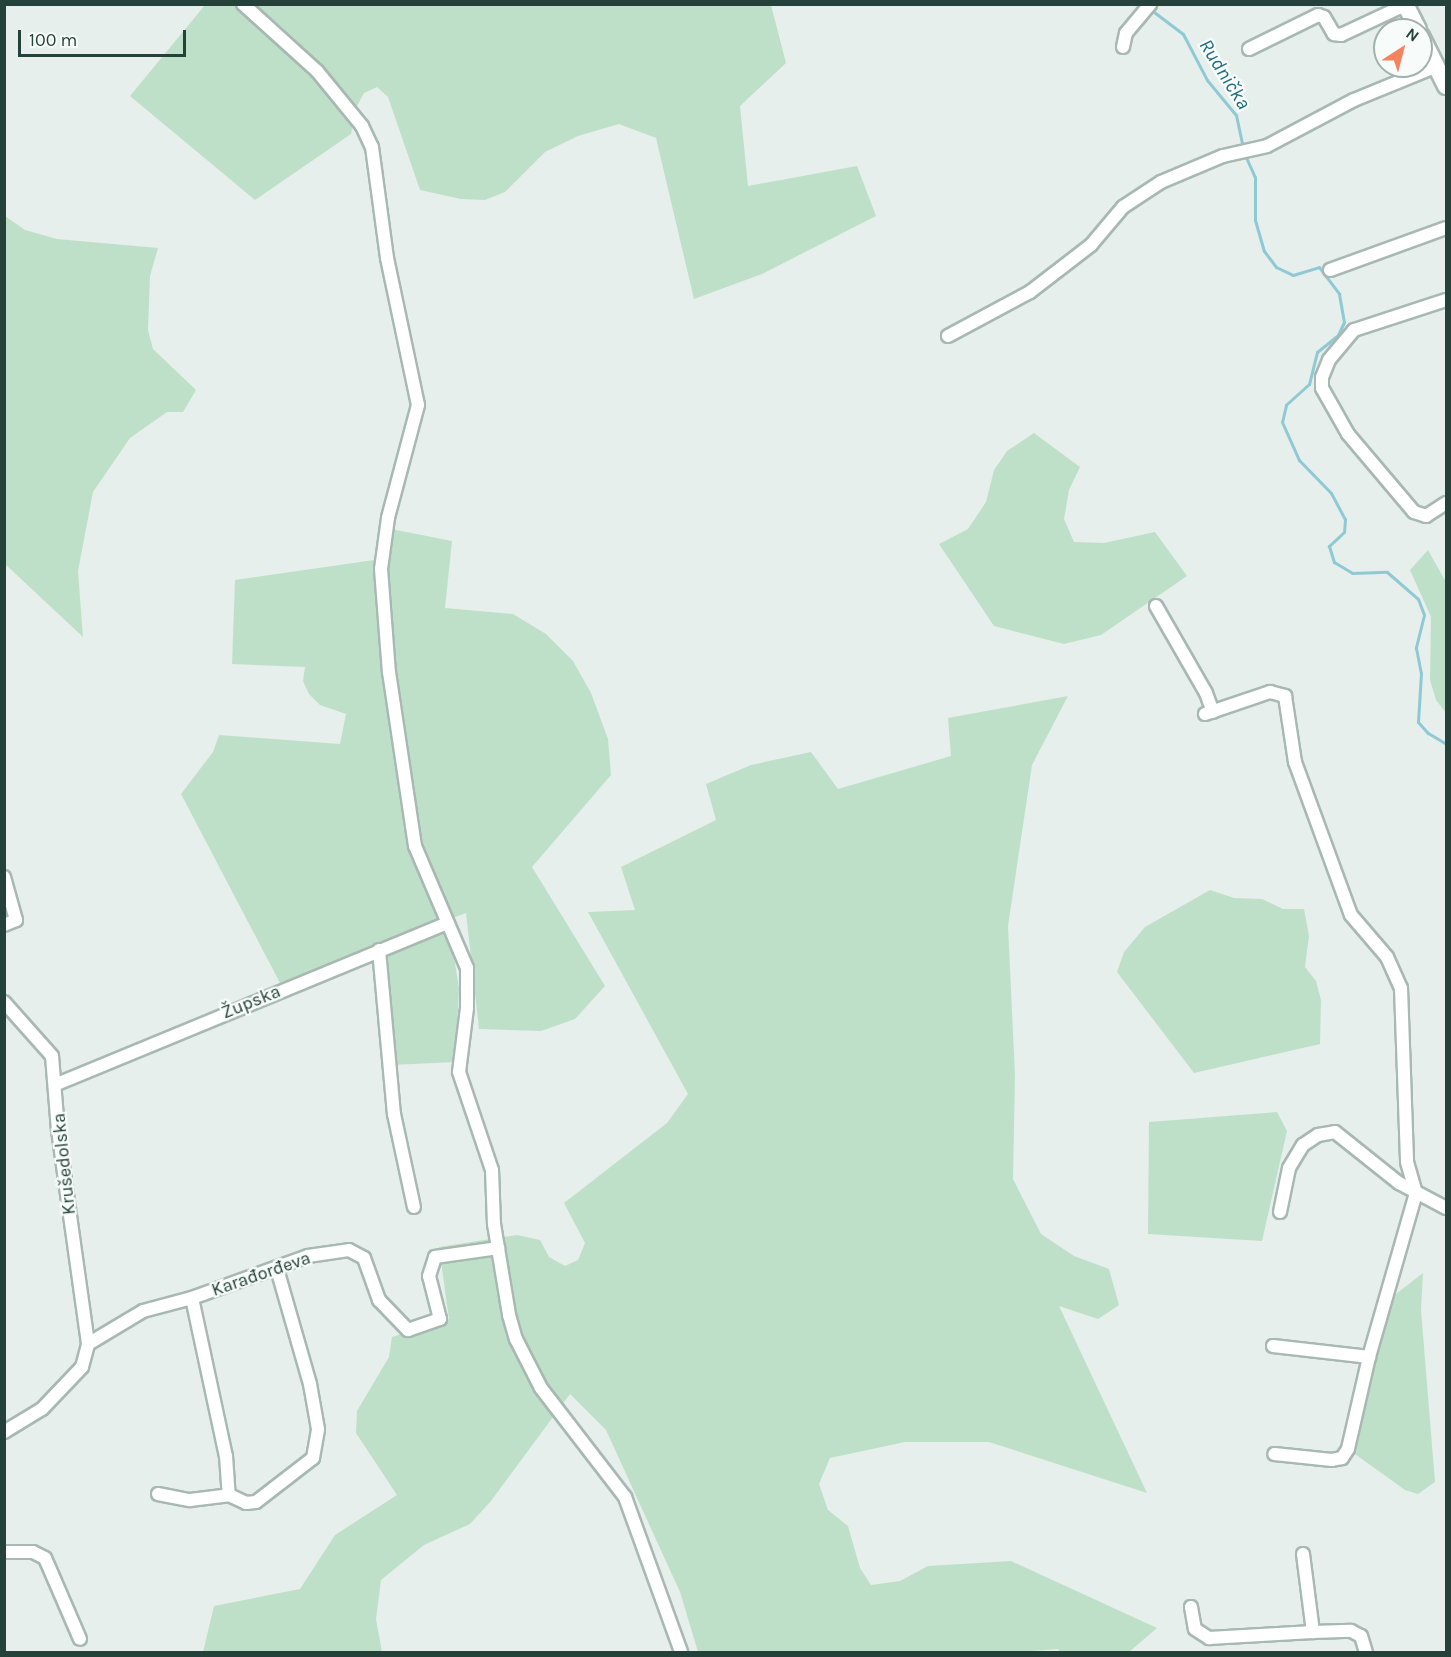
<!DOCTYPE html>
<meta charset="utf-8">
<style>
body{margin:0}
#map{position:relative;width:1451px;height:1657px;overflow:hidden;background:#e6efeb;font-family:Karla,sans-serif}
div>[style]{position:absolute}
.green>*{inset:0;background:#bfe0c8}
.stream>*{height:3px;margin:-1.5px;padding:0 1.5px;transform-origin:1.5px;border-radius:1.5px;background:#8ec9d4}
.roads{filter:drop-shadow(2px 0 #a8b8b2) drop-shadow(-2px 0 #a8b8b2) drop-shadow(0 2px #a8b8b2) drop-shadow(0 -2px #a8b8b2)}
.street>*{height:12px;margin:-6px;padding:0 6px;transform-origin:6px;border-radius:6px;background:#fff}
.secondary>*{height:16px;margin:-8px;padding:0 8px;transform-origin:8px;border-radius:8px;background:#fff}
span{translate:-50% -50%;white-space:nowrap;text-align:center;line-height:1.15;-webkit-text-stroke:4.5px #f7fbf9;paint-order:stroke}
.street-label{font-size:18px;color:#24423a}
.water-label{font-size:20px;color:#1c6f80;font-style:italic}
.frame{position:absolute;inset:0;border:6px solid #24423a;pointer-events:none}
.north{position:absolute;left:1373px;top:18px;width:60px;height:60px;box-sizing:border-box;background:#f7fbf9;border:2px solid #a3b1ad;border-radius:50%;rotate:36deg;font-size:16px;font-weight:700;line-height:24px;text-align:center;color:#24423a}
.north::after{content:'';display:block;margin:auto;width:21px;height:27px;background:#f4845f;clip-path:polygon(50% 0,100% 100%,50% 72%,0 100%)}
.scale{position:absolute;left:18px;top:30px;width:168px;height:27px;box-sizing:border-box;border:3px solid #24423a;border-top:0;padding-left:8px;font-size:18px;line-height:21px;white-space:nowrap;color:#24423a;-webkit-text-stroke:4px #f7fbf9;paint-order:stroke}
</style>
<div id="map">
<div class="green">
<i style="clip-path:polygon(205px 5px,771px 5px,786px 63px,740px 106px,748px 186px,857px 166px,876px 216px,762px 274px,694px 299px,656px 138px,619px 124px,578px 136px,545px 152px,505px 192px,485px 200px,461px 199px,420px 190px,388px 97px,377px 87px,364px 93px,356px 108px,351px 134px,255px 200px,130px 96px)"></i>
<i style="clip-path:polygon(5px 216px,25px 230px,57px 239px,158px 248px,150px 276px,148px 330px,153px 349px,196px 390px,183px 412px,167px 412px,130px 438px,93px 492px,78px 571px,83px 637px,5px 564px)"></i>
<i style="clip-path:polygon(1034px 433px,1080px 467px,1069px 490px,1064px 519px,1074px 542px,1104px 543px,1155px 532px,1187px 576px,1101px 635px,1064px 644px,994px 626px,939px 544px,968px 529px,986px 502px,994px 470px,1007px 451px)"></i>
<i style="clip-path:polygon(391px 529px,452px 541px,445px 608px,513px 614px,546px 634px,573px 661px,591px 693px,608px 739px,611px 775px,532px 867px,605px 986px,575px 1019px,541px 1031px,479px 1029px,466px 913px,280px 983px,181px 794px,213px 752px,219px 735px,340px 744px,346px 714px,320px 705px,309px 694px,303px 681px,305px 667px,232px 664px,235px 580px,381px 559px)"></i>
<i style="clip-path:polygon(1428px 550px,1446px 582px,1446px 713px,1436px 700px,1430px 680px,1431px 617px,1410px 570px)"></i>
<i style="clip-path:polygon(1068px 696px,1032px 765px,1008px 926px,1015px 1075px,1013px 1179px,1041px 1234px,1074px 1256px,1109px 1269px,1119px 1305px,1098px 1319px,1059px 1306px,1147px 1493px,989px 1442px,905px 1442px,830px 1458px,819px 1484px,828px 1510px,848px 1526px,860px 1568px,871px 1585px,900px 1581px,928px 1566px,1011px 1561px,1157px 1628px,1129px 1652px,1060px 1652px,1058px 1649px,1019px 1652px,698px 1652px,680px 1592px,606px 1430px,570px 1394px,491px 1501px,470px 1524px,424px 1545px,381px 1580px,376px 1619px,382px 1652px,203px 1652px,214px 1606px,300px 1589px,335px 1535px,397px 1495px,356px 1433px,357px 1411px,389px 1357px,392px 1337px,449px 1319px,439px 1247px,517px 1235px,540px 1240px,549px 1257px,565px 1266px,578px 1260px,585px 1243px,564px 1203px,667px 1123px,688px 1094px,588px 912px,635px 910px,621px 867px,716px 820px,706px 784px,751px 765px,811px 752px,838px 789px,951px 756px,948px 718px)"></i>
<i style="clip-path:polygon(1210px 890px,1234px 898px,1262px 899px,1283px 909px,1304px 909px,1309px 936px,1305px 967px,1316px 981px,1321px 1000px,1320px 1044px,1194px 1073px,1117px 972px,1124px 952px,1145px 927px)"></i>
<i style="clip-path:polygon(442px 931px,454px 957px,459px 989px,455px 1062px,392px 1065px,382px 953px)"></i>
<i style="clip-path:polygon(1277px 1112px,1287px 1131px,1262px 1241px,1148px 1234px,1149px 1122px)"></i>
<i style="clip-path:polygon(1423px 1273px,1421px 1310px,1435px 1482px,1418px 1494px,1405px 1490px,1348px 1449px,1383px 1304px)"></i>
</div>
<div class="stream">
<i style="left:1150px;top:9px;width:41px;rotate:37.1deg"></i>
<i style="left:1183px;top:34px;width:52px;rotate:62.4deg"></i>
<i style="left:1207px;top:80px;width:45px;rotate:50.4deg"></i>
<i style="left:1236px;top:115px;width:35px;rotate:78deg"></i>
<i style="left:1245px;top:155px;width:24px;rotate:66deg"></i>
<i style="left:1255px;top:177px;width:43px;rotate:90deg"></i>
<i style="left:1255px;top:220px;width:32px;rotate:74deg"></i>
<i style="left:1264px;top:251px;width:20px;rotate:53deg"></i>
<i style="left:1276px;top:267px;width:19px;rotate:25deg"></i>
<i style="left:1293px;top:275px;width:27px;rotate:-17deg"></i>
<i style="left:1319px;top:267px;width:34px;rotate:53deg"></i>
<i style="left:1339px;top:294px;width:28px;rotate:80deg"></i>
<i style="left:1344px;top:322px;width:14px;rotate:115deg"></i>
<i style="left:1338px;top:335px;width:27px;rotate:141deg"></i>
<i style="left:1317px;top:352px;width:33px;rotate:104deg"></i>
<i style="left:1309px;top:384px;width:31px;rotate:138deg"></i>
<i style="left:1286px;top:405px;width:17px;rotate:103deg"></i>
<i style="left:1282px;top:422px;width:42px;rotate:65.9deg"></i>
<i style="left:1299px;top:460px;width:46px;rotate:45.9deg"></i>
<i style="left:1331px;top:493px;width:30px;rotate:62deg"></i>
<i style="left:1345px;top:519px;width:13px;rotate:94deg"></i>
<i style="left:1344px;top:532px;width:21px;rotate:137deg"></i>
<i style="left:1329px;top:546px;width:17px;rotate:73deg"></i>
<i style="left:1334px;top:562px;width:21px;rotate:31deg"></i>
<i style="left:1352px;top:573px;width:35px;rotate:-2deg"></i>
<i style="left:1387px;top:572px;width:41px;rotate:41.1deg"></i>
<i style="left:1418px;top:599px;width:17px;rotate:69deg"></i>
<i style="left:1424px;top:615px;width:34px;rotate:104deg"></i>
<i style="left:1416px;top:648px;width:25px;rotate:79deg"></i>
<i style="left:1421px;top:673px;width:49px;rotate:93.5deg"></i>
<i style="left:1418px;top:722px;width:15px;rotate:48deg"></i>
<i style="left:1428px;top:733px;width:21px;rotate:31deg"></i>
</div>
<div class="roads">
<div class="street">
<i style="left:243px;top:4px;width:100px;rotate:42.2deg"></i>
<i style="left:317px;top:71px;width:71px;rotate:50.7deg"></i>
<i style="left:362px;top:126px;width:23px;rotate:65deg"></i>
<i style="left:372px;top:147px;width:112px;rotate:82.3deg"></i>
<i style="left:387px;top:258px;width:150px;rotate:78.1deg"></i>
<i style="left:418px;top:405px;width:117px;rotate:104.9deg"></i>
<i style="left:388px;top:518px;width:51px;rotate:97.8deg"></i>
<i style="left:381px;top:569px;width:103px;rotate:85.6deg"></i>
<i style="left:389px;top:672px;width:176px;rotate:81.5deg"></i>
<i style="left:415px;top:846px;width:133px;rotate:66.9deg"></i>
<i style="left:467px;top:968px;width:40px;rotate:90deg"></i>
<i style="left:467px;top:1008px;width:64px;rotate:97.1deg"></i>
<i style="left:459px;top:1072px;width:103px;rotate:71.4deg"></i>
<i style="left:492px;top:1170px;width:54px;rotate:87.9deg"></i>
<i style="left:494px;top:1224px;width:92px;rotate:80.6deg"></i>
<i style="left:509px;top:1315px;width:25px;rotate:74deg"></i>
<i style="left:516px;top:1339px;width:55px;rotate:63deg"></i>
<i style="left:541px;top:1388px;width:138px;rotate:52.4deg"></i>
<i style="left:625px;top:1497px;width:165px;rotate:70.1deg"></i>
<i style="left:1123px;top:47px;width:14px;rotate:-78deg"></i>
<i style="left:1126px;top:33px;width:38px;rotate:-50deg"></i>
<i style="left:1249px;top:49px;width:77px;rotate:-26.2deg"></i>
<i style="left:1318px;top:15px;width:6px;rotate:18deg"></i>
<i style="left:1324px;top:17px;width:20px;rotate:60deg"></i>
<i style="left:1334px;top:34px;width:7px;rotate:8deg"></i>
<i style="left:1341px;top:35px;width:71px;rotate:-25.1deg"></i>
<i style="left:1330px;top:270px;width:123px;rotate:-19.9deg"></i>
<i style="left:1446px;top:300px;width:97px;rotate:161.9deg"></i>
<i style="left:1354px;top:330px;width:39px;rotate:130deg"></i>
<i style="left:1329px;top:360px;width:18px;rotate:112deg"></i>
<i style="left:1322px;top:377px;width:11px;rotate:90deg"></i>
<i style="left:1322px;top:388px;width:53px;rotate:60.5deg"></i>
<i style="left:1348px;top:434px;width:102px;rotate:49.8deg"></i>
<i style="left:1414px;top:512px;width:13px;rotate:18deg"></i>
<i style="left:1426px;top:516px;width:24px;rotate:-33deg"></i>
<i style="left:948px;top:336px;width:93px;rotate:-28.2deg"></i>
<i style="left:1030px;top:292px;width:77px;rotate:-37.6deg"></i>
<i style="left:1091px;top:245px;width:50px;rotate:-49.9deg"></i>
<i style="left:1123px;top:207px;width:45px;rotate:-33.3deg"></i>
<i style="left:1161px;top:182px;width:67px;rotate:-22.8deg"></i>
<i style="left:1223px;top:156px;width:45px;rotate:-12.8deg"></i>
<i style="left:1267px;top:146px;width:98px;rotate:-27.9deg"></i>
<i style="left:1354px;top:100px;width:90px;rotate:-22.3deg"></i>
<i style="left:1156px;top:606px;width:100px;rotate:60.1deg"></i>
<i style="left:1206px;top:693px;width:20px;rotate:70deg"></i>
<i style="left:1205px;top:714px;width:69px;rotate:-18.7deg"></i>
<i style="left:1270px;top:692px;width:16px;rotate:15deg"></i>
<i style="left:1285px;top:696px;width:67px;rotate:81.4deg"></i>
<i style="left:1295px;top:762px;width:163px;rotate:69.9deg"></i>
<i style="left:1351px;top:915px;width:55px;rotate:49.4deg"></i>
<i style="left:1387px;top:957px;width:34px;rotate:66deg"></i>
<i style="left:1401px;top:988px;width:174px;rotate:88deg"></i>
<i style="left:1407px;top:1162px;width:32px;rotate:74deg"></i>
<i style="left:1416px;top:1193px;width:171px;rotate:106deg"></i>
<i style="left:1369px;top:1357px;width:94px;rotate:102.9deg"></i>
<i style="left:1348px;top:1449px;width:11px;rotate:124deg"></i>
<i style="left:1342px;top:1458px;width:10px;rotate:169deg"></i>
<i style="left:1332px;top:1460px;width:58px;rotate:-174.1deg"></i>
<i style="left:4px;top:877px;width:45px;rotate:74.4deg"></i>
<i style="left:16px;top:920px;width:13px;rotate:157deg"></i>
<i style="left:379px;top:950px;width:165px;rotate:84.8deg"></i>
<i style="left:394px;top:1114px;width:95px;rotate:77.9deg"></i>
<i style="left:4px;top:1002px;width:72px;rotate:48.4deg"></i>
<i style="left:52px;top:1056px;width:74px;rotate:85.4deg"></i>
<i style="left:58px;top:1130px;width:216px;rotate:82deg"></i>
<i style="left:57px;top:1084px;width:421px;rotate:-22.4deg"></i>
<i style="left:1280px;top:1212px;width:45px;rotate:-78.4deg"></i>
<i style="left:1289px;top:1168px;width:27px;rotate:-59deg"></i>
<i style="left:1303px;top:1145px;width:18px;rotate:-34deg"></i>
<i style="left:1318px;top:1135px;width:17px;rotate:-10deg"></i>
<i style="left:1335px;top:1132px;width:82px;rotate:38.6deg"></i>
<i style="left:1399px;top:1183px;width:53px;rotate:28deg"></i>
<i style="left:192px;top:1298px;width:162px;rotate:77.9deg"></i>
<i style="left:226px;top:1456px;width:39px;rotate:86deg"></i>
<i style="left:1273px;top:1346px;width:97px;rotate:6.5deg"></i>
<i style="left:4px;top:1432px;width:44px;rotate:-31.2deg"></i>
<i style="left:42px;top:1409px;width:58px;rotate:-46.4deg"></i>
<i style="left:82px;top:1367px;width:24px;rotate:-75deg"></i>
<i style="left:88px;top:1344px;width:64px;rotate:-31deg"></i>
<i style="left:143px;top:1311px;width:51px;rotate:-14.9deg"></i>
<i style="left:192px;top:1298px;width:123px;rotate:-19.9deg"></i>
<i style="left:308px;top:1256px;width:41px;rotate:-8.3deg"></i>
<i style="left:349px;top:1250px;width:17px;rotate:28deg"></i>
<i style="left:364px;top:1258px;width:45px;rotate:70.3deg"></i>
<i style="left:379px;top:1300px;width:42px;rotate:46deg"></i>
<i style="left:408px;top:1330px;width:34px;rotate:-19deg"></i>
<i style="left:440px;top:1319px;width:44px;rotate:-104.3deg"></i>
<i style="left:429px;top:1276px;width:20px;rotate:-72deg"></i>
<i style="left:435px;top:1257px;width:64px;rotate:-8.1deg"></i>
<i style="left:158px;top:1494px;width:33px;rotate:11deg"></i>
<i style="left:190px;top:1500px;width:39px;rotate:-7deg"></i>
<i style="left:229px;top:1495px;width:19px;rotate:25deg"></i>
<i style="left:246px;top:1503px;width:10px;rotate:-6deg"></i>
<i style="left:256px;top:1502px;width:72px;rotate:-37.7deg"></i>
<i style="left:313px;top:1458px;width:29px;rotate:-80deg"></i>
<i style="left:318px;top:1429px;width:46px;rotate:-100.1deg"></i>
<i style="left:310px;top:1384px;width:120px;rotate:-106deg"></i>
<i style="left:4px;top:1552px;width:29px"></i>
<i style="left:33px;top:1552px;width:13px;rotate:27deg"></i>
<i style="left:45px;top:1558px;width:88px;rotate:66.6deg"></i>
<i style="left:1303px;top:1554px;width:79px;rotate:82.7deg"></i>
<i style="left:1313px;top:1632px;width:38px;rotate:-2deg"></i>
<i style="left:1351px;top:1631px;width:11px;rotate:27deg"></i>
<i style="left:1361px;top:1636px;width:17px;rotate:73deg"></i>
<i style="left:1191px;top:1607px;width:22px;rotate:80deg"></i>
<i style="left:1195px;top:1629px;width:17px;rotate:33deg"></i>
<i style="left:1209px;top:1638px;width:104px;rotate:-3.3deg"></i>
</div>
<div class="secondary">
<i style="left:1405px;top:4px;width:29px;rotate:63deg"></i>
<i style="left:1421px;top:36px;width:56px;rotate:63.4deg"></i>
</div>
</div>
<div class="street-label">
<span style="left:251px;top:1002px;rotate:-22deg">Župska</span>
<span style="left:64px;top:1164px;rotate:-96deg">Krušedolska</span>
<span style="left:261px;top:1274px;rotate:-19deg">Karađorđeva</span>
</div>
<div class="water-label">
<span style="left:1225px;top:74px;rotate:58deg">Rudnička</span>
</div>
<div class="frame"></div>
<div class="north">N</div>
<div class="scale">100 m</div>
</div>
